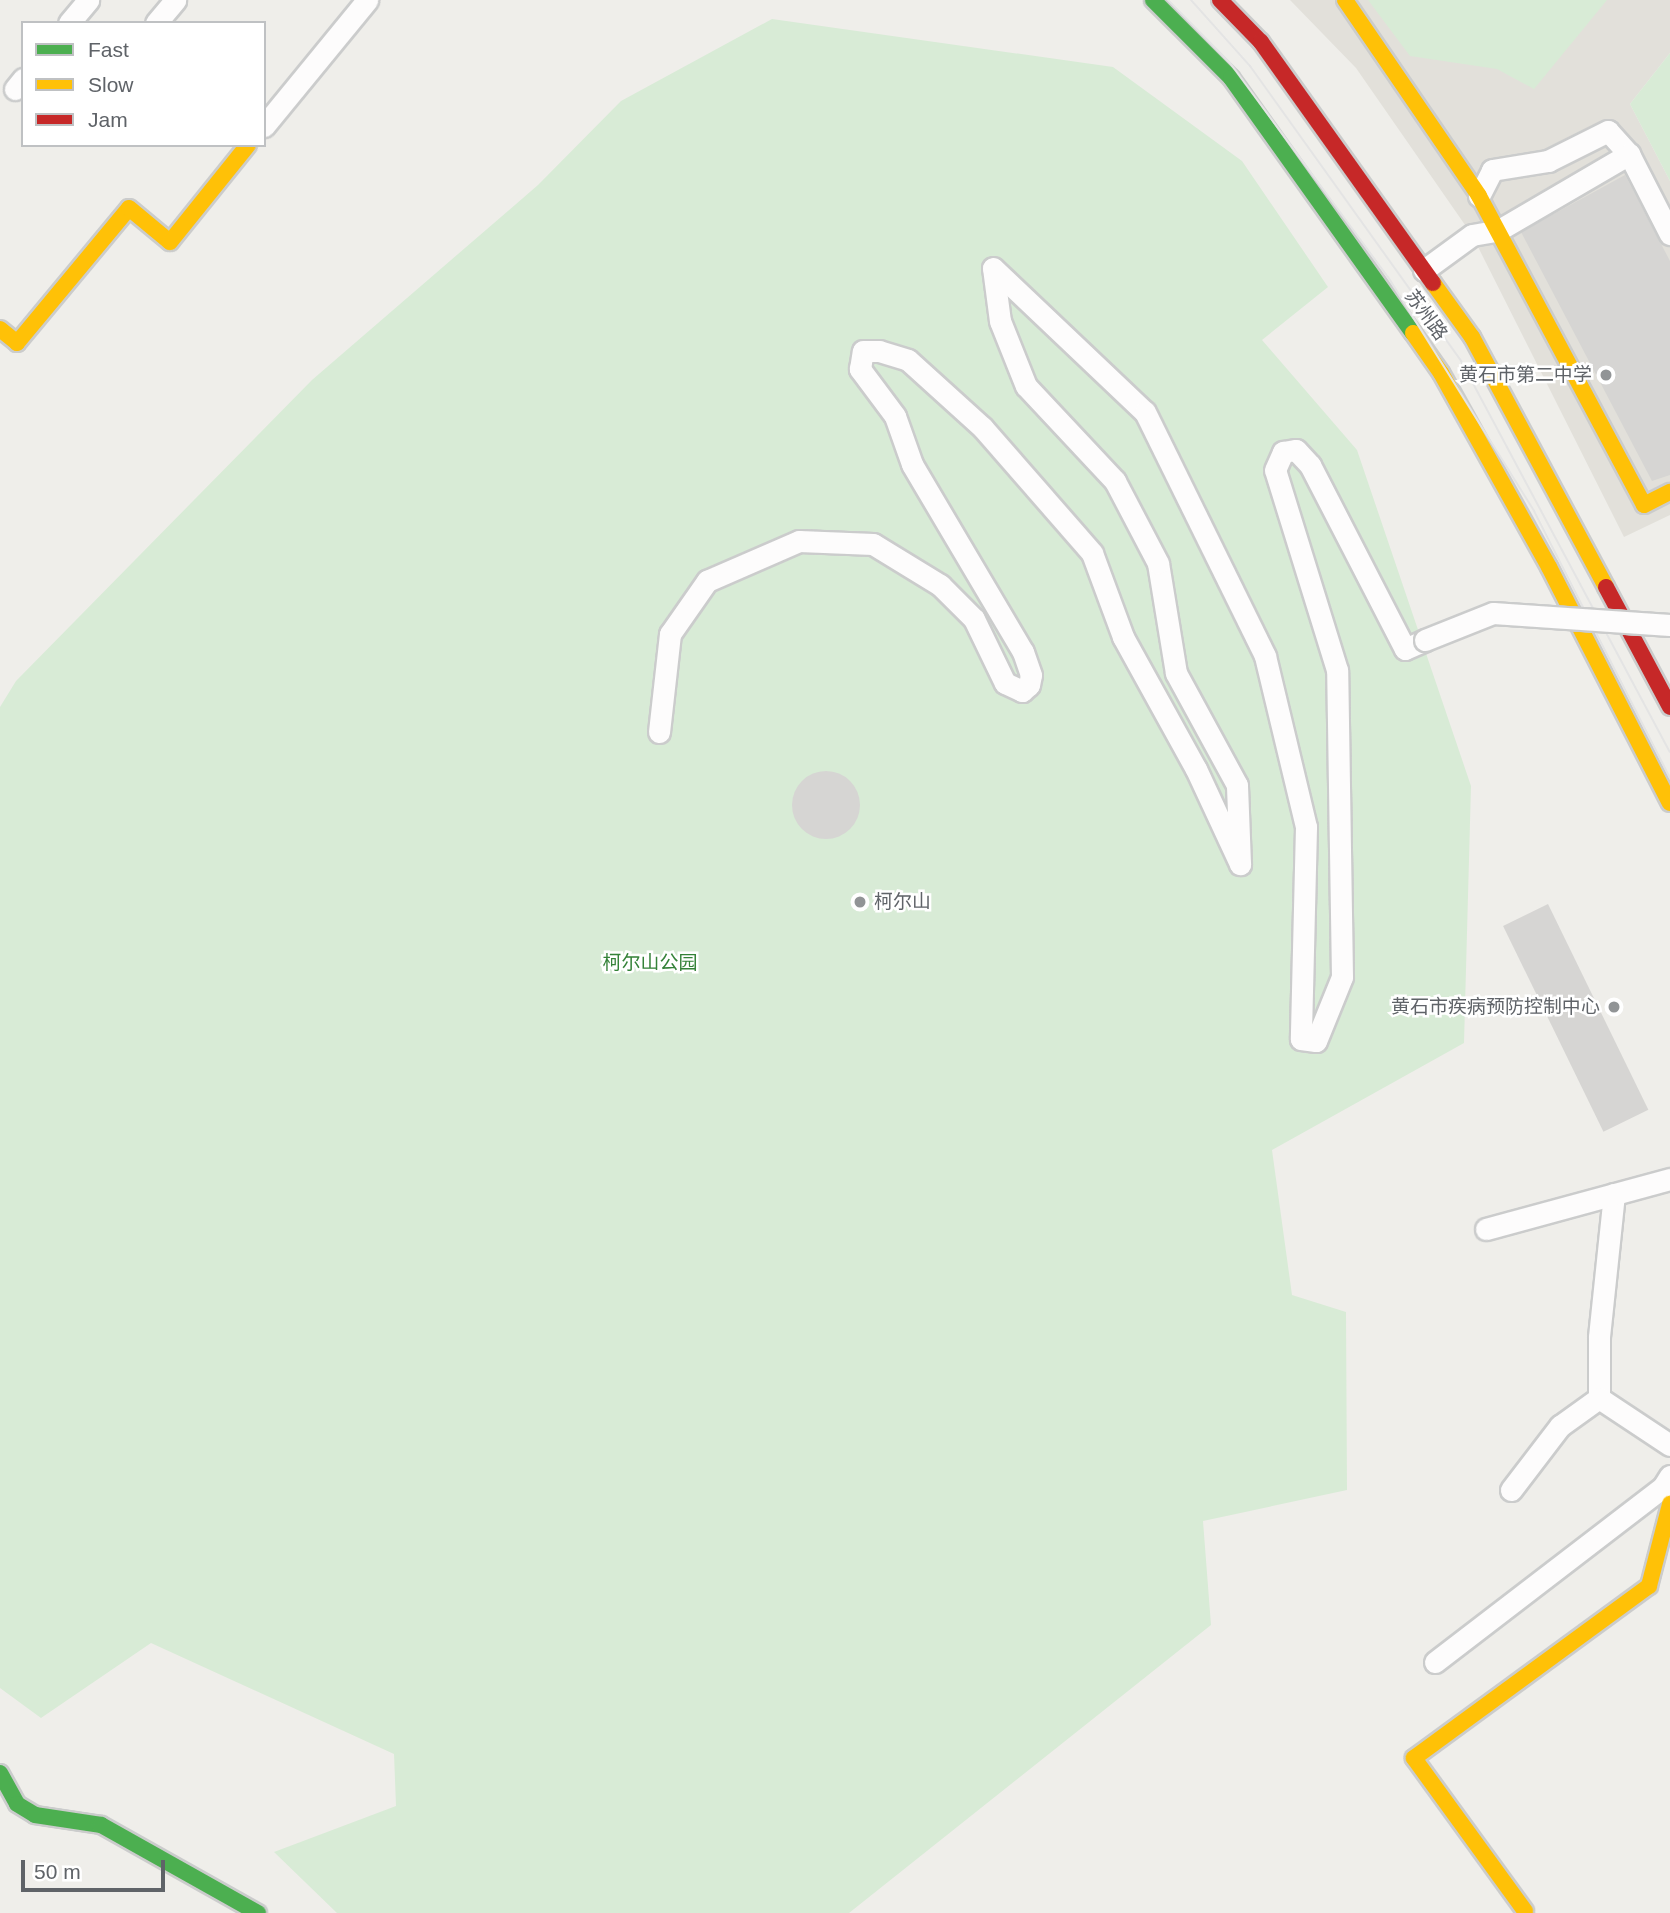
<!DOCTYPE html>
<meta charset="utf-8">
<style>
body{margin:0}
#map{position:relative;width:1670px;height:1913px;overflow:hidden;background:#efeeea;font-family:Helvetica,"Noto Sans SC",sans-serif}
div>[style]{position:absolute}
.education>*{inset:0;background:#e2e0da}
.green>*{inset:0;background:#d8ebd6}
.building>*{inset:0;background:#d6d5d3;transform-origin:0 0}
.round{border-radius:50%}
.roads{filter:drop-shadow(2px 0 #cbcccc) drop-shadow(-2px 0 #cbcccc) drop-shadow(0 2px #cbcccc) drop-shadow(0 -2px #cbcccc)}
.street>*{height:21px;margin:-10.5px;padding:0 10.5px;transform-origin:10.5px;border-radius:10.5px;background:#fdfcfc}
.fast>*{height:16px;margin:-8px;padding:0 8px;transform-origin:8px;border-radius:8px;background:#4caf50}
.slow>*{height:16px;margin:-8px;padding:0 8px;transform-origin:8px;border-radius:8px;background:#ffc107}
.jam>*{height:16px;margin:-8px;padding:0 8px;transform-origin:8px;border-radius:8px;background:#c62828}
.tram>*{height:2px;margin:-1px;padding:0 1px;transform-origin:1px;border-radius:1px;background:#e4e4e4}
.bridges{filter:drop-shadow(2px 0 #cbcccc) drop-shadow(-2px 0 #cbcccc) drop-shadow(0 2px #cbcccc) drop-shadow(0 -2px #cbcccc)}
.street-bridge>*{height:21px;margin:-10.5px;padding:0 10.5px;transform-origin:10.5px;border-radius:10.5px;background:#fdfcfc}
.dots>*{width:19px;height:19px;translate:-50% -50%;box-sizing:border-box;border:4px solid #fff;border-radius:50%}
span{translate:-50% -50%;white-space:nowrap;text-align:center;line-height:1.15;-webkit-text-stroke:5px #fff;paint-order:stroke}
.street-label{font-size:19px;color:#5f6368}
.poi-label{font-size:19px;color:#5f6368}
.right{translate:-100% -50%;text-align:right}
.left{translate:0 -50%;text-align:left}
.park-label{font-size:19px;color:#348238}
.legend{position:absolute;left:21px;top:21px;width:245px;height:126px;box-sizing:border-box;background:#fff;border:2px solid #bfc1c3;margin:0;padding:9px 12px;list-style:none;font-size:21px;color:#5f6368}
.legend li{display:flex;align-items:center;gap:14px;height:35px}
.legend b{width:35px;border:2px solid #bfc1c3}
.scale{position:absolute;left:21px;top:1860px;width:144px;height:32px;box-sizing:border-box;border:4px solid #5f6368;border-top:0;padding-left:9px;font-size:21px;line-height:24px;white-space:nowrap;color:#5f6368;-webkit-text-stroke:5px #fff;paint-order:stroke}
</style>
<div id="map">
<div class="education">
<i style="clip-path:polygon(1290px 0,1670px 0,1670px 53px,1630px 104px,1670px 181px,1670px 515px,1624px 537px,1472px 235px,1356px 68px)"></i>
</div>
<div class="green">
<i style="clip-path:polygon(1368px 0,1607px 0,1534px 89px,1497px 69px,1410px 56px)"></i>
<i style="clip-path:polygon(772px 19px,1113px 67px,1242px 161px,1328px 287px,1262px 340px,1357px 450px,1471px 786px,1464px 1043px,1272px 1150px,1292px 1295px,1346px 1312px,1347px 1490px,1203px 1521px,1211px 1625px,849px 1913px,337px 1913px,274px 1852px,396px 1806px,394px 1754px,151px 1643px,41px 1718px,0 1688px,0 707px,16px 681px,312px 380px,538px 185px,621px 101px)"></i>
<i style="clip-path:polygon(1670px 53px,1670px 181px,1630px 104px)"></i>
</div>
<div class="building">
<i style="clip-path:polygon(1625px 175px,1670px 261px,1670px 475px,1652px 481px,1521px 232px)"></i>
<i class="round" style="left:792px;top:771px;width:68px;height:68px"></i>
<i style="left:1548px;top:904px;width:229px;height:50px;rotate:64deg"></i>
</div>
<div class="roads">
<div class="street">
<i style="left:69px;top:23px;width:30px;rotate:-50deg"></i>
<i style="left:156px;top:23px;width:30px;rotate:-50deg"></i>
<i style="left:15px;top:89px;width:13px;rotate:-51deg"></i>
<i style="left:264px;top:126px;width:163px;rotate:-50.7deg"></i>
<i style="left:1479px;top:196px;width:29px;rotate:-63deg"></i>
<i style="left:1492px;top:170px;width:57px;rotate:-9.1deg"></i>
<i style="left:1548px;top:161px;width:67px;rotate:-26.6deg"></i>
<i style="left:1608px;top:131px;width:31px;rotate:48deg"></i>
<i style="left:1424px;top:270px;width:59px;rotate:-36.1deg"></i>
<i style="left:1472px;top:235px;width:27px;rotate:-10deg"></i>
<i style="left:1499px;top:230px;width:151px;rotate:-30.3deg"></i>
<i style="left:1629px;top:154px;width:90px;rotate:62.9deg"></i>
<i style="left:659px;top:732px;width:99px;rotate:-83.6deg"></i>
<i style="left:670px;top:634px;width:65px;rotate:-55.1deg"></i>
<i style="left:707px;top:581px;width:100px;rotate:-23.5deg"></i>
<i style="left:799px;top:541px;width:74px;rotate:2.3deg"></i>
<i style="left:873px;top:544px;width:79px;rotate:31.5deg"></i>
<i style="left:940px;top:585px;width:48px;rotate:45deg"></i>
<i style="left:974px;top:619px;width:71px;rotate:64.2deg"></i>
<i style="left:1005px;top:683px;width:19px;rotate:25deg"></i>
<i style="left:1022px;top:691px;width:9px;rotate:-41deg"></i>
<i style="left:1029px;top:685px;width:10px;rotate:-79deg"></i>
<i style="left:1031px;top:675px;width:24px;rotate:-109deg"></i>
<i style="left:1023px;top:652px;width:218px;rotate:-120.6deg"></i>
<i style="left:912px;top:464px;width:51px;rotate:-109.5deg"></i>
<i style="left:895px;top:416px;width:59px;rotate:-126.7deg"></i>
<i style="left:860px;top:369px;width:18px;rotate:-81deg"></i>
<i style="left:863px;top:351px;width:16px"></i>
<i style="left:879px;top:351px;width:30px;rotate:17deg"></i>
<i style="left:908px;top:360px;width:101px;rotate:42.2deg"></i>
<i style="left:983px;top:428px;width:166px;rotate:48.9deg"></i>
<i style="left:1092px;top:553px;width:90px;rotate:69.7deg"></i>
<i style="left:1123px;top:637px;width:151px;rotate:61.1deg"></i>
<i style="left:1196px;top:769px;width:105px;rotate:65.1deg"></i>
<i style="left:1240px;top:864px;width:79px;rotate:-92.2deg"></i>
<i style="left:1237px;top:785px;width:128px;rotate:-118.6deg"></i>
<i style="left:1176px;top:673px;width:111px;rotate:-99.3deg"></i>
<i style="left:1158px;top:563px;width:93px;rotate:-117.7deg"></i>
<i style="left:1115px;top:481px;width:130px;rotate:-133.1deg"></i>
<i style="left:1026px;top:386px;width:70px;rotate:-111.8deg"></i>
<i style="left:1000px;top:321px;width:53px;rotate:-97.5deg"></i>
<i style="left:993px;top:268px;width:209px;rotate:43.5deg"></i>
<i style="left:1145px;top:412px;width:272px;rotate:63.8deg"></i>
<i style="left:1265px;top:656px;width:176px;rotate:76.5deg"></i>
<i style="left:1306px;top:827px;width:212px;rotate:91.4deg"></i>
<i style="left:1301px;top:1039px;width:15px;rotate:8deg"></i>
<i style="left:1316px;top:1041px;width:69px;rotate:-67.9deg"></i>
<i style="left:1342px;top:977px;width:307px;rotate:-90.9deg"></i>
<i style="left:1337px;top:670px;width:209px;rotate:-107.2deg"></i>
<i style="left:1275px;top:470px;width:20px;rotate:-66deg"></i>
<i style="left:1283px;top:452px;width:13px;rotate:-9deg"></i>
<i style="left:1296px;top:450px;width:21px;rotate:47deg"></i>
<i style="left:1310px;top:465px;width:207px;rotate:62.7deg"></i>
<i style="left:1405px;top:649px;width:22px;rotate:-24deg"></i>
<i style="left:1614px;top:1194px;width:144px;rotate:96deg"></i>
<i style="left:1599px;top:1337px;width:61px;rotate:90deg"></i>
<i style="left:1599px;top:1398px;width:85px;rotate:33.5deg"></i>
<i style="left:1486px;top:1229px;width:191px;rotate:-15.2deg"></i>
<i style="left:1511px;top:1490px;width:81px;rotate:-52.6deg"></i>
<i style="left:1560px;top:1426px;width:48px;rotate:-35.7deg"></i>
<i style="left:1435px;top:1662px;width:287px;rotate:-37.5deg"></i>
<i style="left:1663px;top:1487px;width:13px;rotate:-58deg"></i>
</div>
<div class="fast">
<i style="left:1153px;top:0;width:110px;rotate:45deg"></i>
<i style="left:1231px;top:78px;width:313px;rotate:54.5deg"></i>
<i style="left:0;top:1773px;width:35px;rotate:61deg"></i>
<i style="left:17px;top:1804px;width:21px;rotate:31deg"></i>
<i style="left:35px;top:1815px;width:67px;rotate:8.6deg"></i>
<i style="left:101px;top:1825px;width:180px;rotate:29.3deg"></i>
</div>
<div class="slow">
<i style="left:1345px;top:0;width:237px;rotate:55.6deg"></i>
<i style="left:1479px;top:196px;width:350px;rotate:61.9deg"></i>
<i style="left:1644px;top:505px;width:29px;rotate:-27deg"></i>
<i style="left:1433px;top:283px;width:67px;rotate:54.2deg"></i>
<i style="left:1472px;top:337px;width:284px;rotate:61.8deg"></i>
<i style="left:0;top:329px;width:22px;rotate:39deg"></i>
<i style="left:17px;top:343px;width:175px;rotate:-50.3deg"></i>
<i style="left:129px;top:208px;width:53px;rotate:39.7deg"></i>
<i style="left:170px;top:242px;width:124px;rotate:-51.2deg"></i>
<i style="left:1413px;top:333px;width:49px;rotate:55deg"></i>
<i style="left:1441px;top:373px;width:222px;rotate:60.9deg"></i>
<i style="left:1549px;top:567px;width:265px;rotate:62.9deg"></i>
<i style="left:1525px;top:1911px;width:189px;rotate:-126deg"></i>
<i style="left:1414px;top:1758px;width:291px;rotate:-36.2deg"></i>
<i style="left:1649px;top:1586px;width:85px;rotate:-75.6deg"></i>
</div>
<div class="jam">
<i style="left:1220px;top:0;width:59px;rotate:45.7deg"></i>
<i style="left:1261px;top:42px;width:296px;rotate:54.5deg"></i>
<i style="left:1606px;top:587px;width:136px;rotate:61.9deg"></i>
</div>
</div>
<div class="tram">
<i style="left:1168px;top:0;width:88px;rotate:45.5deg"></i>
<i style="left:1230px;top:63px;width:266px;rotate:53.6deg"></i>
<i style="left:1388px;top:277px;width:276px;rotate:58deg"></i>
<i style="left:1534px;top:511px;width:300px;rotate:63deg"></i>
<i style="left:1191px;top:0;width:89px;rotate:48.2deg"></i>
<i style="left:1250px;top:66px;width:363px;rotate:54.4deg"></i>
<i style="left:1461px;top:361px;width:443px;rotate:61.9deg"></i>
</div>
<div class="bridges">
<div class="street-bridge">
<i style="left:1425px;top:640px;width:73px;rotate:-21.7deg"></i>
<i style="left:1493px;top:613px;width:177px;rotate:3.9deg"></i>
</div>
</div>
<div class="dots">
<i style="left:1606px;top:375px;background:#919496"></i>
<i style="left:860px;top:902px;background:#919496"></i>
<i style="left:1614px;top:1007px;background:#919496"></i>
</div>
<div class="street-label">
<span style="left:1426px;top:315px;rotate:54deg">苏州路</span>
</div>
<div class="poi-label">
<span class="right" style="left:1592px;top:375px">黄石市第二中学</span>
<span class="left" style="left:874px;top:902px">柯尔山</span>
<span class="right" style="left:1600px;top:1007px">黄石市疾病预防控制中心</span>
</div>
<div class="park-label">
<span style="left:650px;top:963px">柯尔山公园</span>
</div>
<ul class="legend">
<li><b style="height:9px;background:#4caf50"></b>Fast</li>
<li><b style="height:9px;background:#ffc107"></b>Slow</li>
<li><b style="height:9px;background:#c62828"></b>Jam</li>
</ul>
<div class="scale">50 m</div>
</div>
